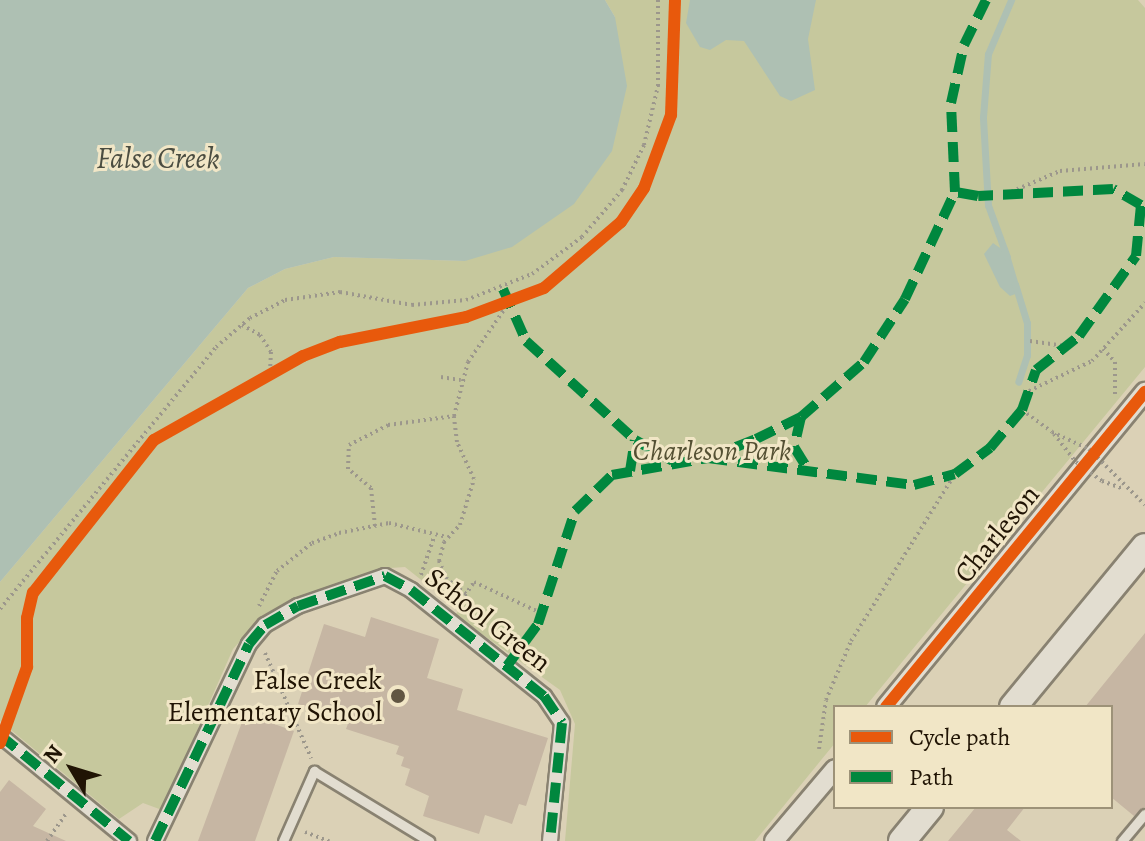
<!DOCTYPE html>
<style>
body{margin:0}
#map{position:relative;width:1145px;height:841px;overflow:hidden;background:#dbd1b6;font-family:Alegreya,serif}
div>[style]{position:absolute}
.green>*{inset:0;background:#c6c89d}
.water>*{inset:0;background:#aec0b3}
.stream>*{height:7px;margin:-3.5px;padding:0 3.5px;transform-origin:3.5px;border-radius:3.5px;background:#aec0b3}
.building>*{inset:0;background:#c6b6a3}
.path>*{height:4px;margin-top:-2px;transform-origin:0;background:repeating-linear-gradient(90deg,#9c978c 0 2px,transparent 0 6px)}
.roads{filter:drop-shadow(2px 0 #898271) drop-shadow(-2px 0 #898271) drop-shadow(0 2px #898271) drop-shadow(0 -2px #898271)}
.service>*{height:9px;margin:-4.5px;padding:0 4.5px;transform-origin:4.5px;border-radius:4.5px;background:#e2ddd0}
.pedestrian>*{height:14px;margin:-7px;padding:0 7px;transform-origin:7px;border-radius:7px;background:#e2ddd0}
.minor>*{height:18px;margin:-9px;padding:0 9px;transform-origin:9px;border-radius:9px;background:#e2ddd0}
.secondary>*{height:26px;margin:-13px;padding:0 13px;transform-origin:13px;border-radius:13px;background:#e2ddd0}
.path-bridge>*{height:4px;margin-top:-2px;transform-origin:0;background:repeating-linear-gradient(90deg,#9c978c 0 2px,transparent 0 6px)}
.quiet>*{height:10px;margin-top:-5px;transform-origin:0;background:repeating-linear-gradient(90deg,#00873e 0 20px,transparent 0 30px)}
.cycleway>*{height:12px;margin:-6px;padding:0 6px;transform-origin:6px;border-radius:6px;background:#e8590c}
.dots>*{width:22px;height:22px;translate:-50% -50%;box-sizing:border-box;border:4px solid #f1e6c6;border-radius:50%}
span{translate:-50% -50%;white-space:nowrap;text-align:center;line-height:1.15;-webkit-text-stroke:6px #f1e6c6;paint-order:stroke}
.park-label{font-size:28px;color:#545033;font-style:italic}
.street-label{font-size:28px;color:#201404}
.poi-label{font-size:28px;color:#201404}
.right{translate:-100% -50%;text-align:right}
.water-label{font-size:30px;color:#4b4d41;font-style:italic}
.legend{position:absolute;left:833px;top:705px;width:280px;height:104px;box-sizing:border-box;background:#f1e6c6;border:2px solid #9d9278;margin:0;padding:10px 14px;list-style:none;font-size:24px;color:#201404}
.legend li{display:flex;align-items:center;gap:16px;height:40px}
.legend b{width:40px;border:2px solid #9d9278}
.north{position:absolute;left:32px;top:729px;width:80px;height:80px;-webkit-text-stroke:6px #f1e6c6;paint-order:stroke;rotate:308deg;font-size:22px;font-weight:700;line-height:32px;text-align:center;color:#201404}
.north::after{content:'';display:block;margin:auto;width:28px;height:36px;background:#201404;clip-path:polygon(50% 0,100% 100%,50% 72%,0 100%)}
</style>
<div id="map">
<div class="green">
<i style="clip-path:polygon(605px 0,1138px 0,1145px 8px,1145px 367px,865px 707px,835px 707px,835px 743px,755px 841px,565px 841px,575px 724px,560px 690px,455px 615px,459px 610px,405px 567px,390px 568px,283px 607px,250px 630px,233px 649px,162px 810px,143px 803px,119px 819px,0 721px,0 582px,248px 288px,285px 269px,334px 257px,465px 261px,615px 17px)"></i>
</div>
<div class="water">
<i style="clip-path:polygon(0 0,605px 0,615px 17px,627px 86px,612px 151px,574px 204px,512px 247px,465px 261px,334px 257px,285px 269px,248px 288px,0 582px)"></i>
<i style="clip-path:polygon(690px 0,816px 0,808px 39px,815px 90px,791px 101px,780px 96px,744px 41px,726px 40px,710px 50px,700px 47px,686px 23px)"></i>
<i style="clip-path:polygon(993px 243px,1010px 255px,1021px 292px,1010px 296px,1000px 287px,984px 254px)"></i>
</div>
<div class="stream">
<i style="left:1007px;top:257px;width:55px;rotate:-110.1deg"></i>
<i style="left:988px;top:205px;width:88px;rotate:-93.3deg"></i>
<i style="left:983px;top:117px;width:63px;rotate:-85.5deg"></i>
<i style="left:988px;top:54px;width:59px;rotate:-66.9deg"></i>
<i style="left:1015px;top:284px;width:41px;rotate:72.9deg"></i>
<i style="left:1027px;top:323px;width:32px;rotate:90deg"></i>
<i style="left:1027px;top:355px;width:28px;rotate:108deg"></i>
</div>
<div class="building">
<i style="clip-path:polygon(371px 617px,439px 639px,427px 678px,463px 689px,457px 710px,548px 738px,526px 806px,519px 804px,512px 824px,485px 815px,479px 834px,423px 816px,429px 796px,405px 785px,410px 769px,401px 766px,404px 757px,396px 754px,399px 746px,346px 729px,349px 721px,298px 704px,324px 624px,365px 637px)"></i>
<i style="clip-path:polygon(1145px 633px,1145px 807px,1134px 816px,1111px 797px,1111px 707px,1085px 707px)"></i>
<i style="clip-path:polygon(245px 714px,294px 731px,255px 841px,198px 841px)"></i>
<i style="clip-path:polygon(9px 780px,46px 809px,33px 826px,66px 841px,0 841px,0 792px)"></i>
<i style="clip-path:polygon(976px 807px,1025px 807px,1007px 830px,1021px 841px,948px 841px)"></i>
</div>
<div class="path">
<i style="left:1006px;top:194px;width:59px;rotate:-23.1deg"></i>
<i style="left:1060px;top:171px;width:85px;rotate:-4.7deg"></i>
<i style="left:242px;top:325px;width:21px;rotate:29deg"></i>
<i style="left:260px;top:335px;width:20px;rotate:57deg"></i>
<i style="left:271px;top:352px;width:22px;rotate:93deg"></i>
<i style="left:1030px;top:341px;width:37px;rotate:8deg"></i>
<i style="left:1103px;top:349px;width:18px;rotate:47deg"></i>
<i style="left:1115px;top:362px;width:33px;rotate:90deg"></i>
<i style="left:441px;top:377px;width:20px;rotate:9deg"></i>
<i style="left:1029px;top:391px;width:70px;rotate:-25.5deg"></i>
<i style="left:1092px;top:361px;width:79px;rotate:-47.6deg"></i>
<i style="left:1022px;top:410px;width:37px;rotate:36deg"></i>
<i style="left:375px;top:526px;width:38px;rotate:-96deg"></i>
<i style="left:371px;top:488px;width:30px;rotate:-140deg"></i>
<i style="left:348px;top:469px;width:24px;rotate:-88deg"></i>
<i style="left:349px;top:445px;width:44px;rotate:-27.1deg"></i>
<i style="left:388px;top:425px;width:67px;rotate:-7.8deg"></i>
<i style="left:421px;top:575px;width:40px;rotate:-71.1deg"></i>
<i style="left:466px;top:594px;width:24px;rotate:-142deg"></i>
<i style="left:447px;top:579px;width:20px;rotate:-114deg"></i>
<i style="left:439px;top:561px;width:20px;rotate:-75deg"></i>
<i style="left:444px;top:542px;width:23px;rotate:-47deg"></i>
<i style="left:460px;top:525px;width:48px;rotate:-73.1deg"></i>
<i style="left:474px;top:479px;width:41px;rotate:-114.7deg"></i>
<i style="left:457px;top:442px;width:26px;rotate:-97deg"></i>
<i style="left:454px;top:416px;width:56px;rotate:-75.5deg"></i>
<i style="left:468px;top:362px;width:70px;rotate:-55.4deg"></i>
<i style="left:458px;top:605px;width:28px;rotate:-55deg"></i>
<i style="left:474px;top:582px;width:74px;rotate:24.8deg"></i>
<i style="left:259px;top:606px;width:39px;rotate:-63deg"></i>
<i style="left:277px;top:571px;width:45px;rotate:-38.7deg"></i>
<i style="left:312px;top:543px;width:29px;rotate:-20deg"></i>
<i style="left:339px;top:533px;width:51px;rotate:-11.3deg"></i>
<i style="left:389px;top:523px;width:60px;rotate:13.6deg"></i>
<i style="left:0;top:609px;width:340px;rotate:-50.5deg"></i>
<i style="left:216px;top:347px;width:45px;rotate:-40.5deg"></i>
<i style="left:250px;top:318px;width:39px;rotate:-27deg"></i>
<i style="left:285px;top:300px;width:56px;rotate:-8.3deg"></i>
<i style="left:340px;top:292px;width:73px;rotate:10.2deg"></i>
<i style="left:412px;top:305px;width:54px;rotate:-5.3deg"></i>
<i style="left:466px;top:300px;width:71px;rotate:-21.5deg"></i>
<i style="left:532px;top:274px;width:62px;rotate:-36.5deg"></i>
<i style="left:582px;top:237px;width:62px;rotate:-49.6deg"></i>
<i style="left:622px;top:190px;width:50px;rotate:-63.9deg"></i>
<i style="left:644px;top:145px;width:61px;rotate:-76.7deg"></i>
<i style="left:658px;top:86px;width:86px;rotate:-90deg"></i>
<i style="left:265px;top:653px;width:115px;rotate:66.3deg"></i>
<i style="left:819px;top:749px;width:49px;rotate:-81.9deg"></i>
<i style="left:826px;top:700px;width:64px;rotate:-67deg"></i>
<i style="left:851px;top:641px;width:197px;rotate:-58.1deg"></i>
<i style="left:305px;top:832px;width:26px;rotate:21deg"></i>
<i style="left:47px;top:841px;width:33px;rotate:-55deg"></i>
</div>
<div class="roads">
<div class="service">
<i style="left:283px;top:841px;width:77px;rotate:-66.1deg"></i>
<i style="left:314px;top:771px;width:135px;rotate:31.3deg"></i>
<i style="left:1122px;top:841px;width:35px;rotate:-50deg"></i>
</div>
<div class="pedestrian">
<i style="left:0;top:735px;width:167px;rotate:39.4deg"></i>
<i style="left:155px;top:841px;width:218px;rotate:-64.5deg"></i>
<i style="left:249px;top:644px;width:25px;rotate:-50deg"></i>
<i style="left:265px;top:625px;width:38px;rotate:-30deg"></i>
<i style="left:298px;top:606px;width:92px;rotate:-19deg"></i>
<i style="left:385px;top:576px;width:30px;rotate:28deg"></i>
<i style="left:411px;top:590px;width:170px;rotate:38.6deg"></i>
<i style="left:544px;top:696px;width:32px;rotate:56deg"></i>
<i style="left:562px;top:723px;width:119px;rotate:95.8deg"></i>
</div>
<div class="minor">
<i style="left:886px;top:707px;width:408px;rotate:-50.6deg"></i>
<i style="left:774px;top:841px;width:94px;rotate:-49.7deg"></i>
</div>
<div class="secondary">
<i style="left:1013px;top:707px;width:207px;rotate:-50.5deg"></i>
<i style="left:902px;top:841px;width:44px;rotate:-50.5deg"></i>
</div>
</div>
<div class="path-bridge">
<i style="left:1052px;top:432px;width:41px;rotate:24.7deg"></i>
<i style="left:1089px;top:449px;width:79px;rotate:45deg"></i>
<i style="left:1054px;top:434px;width:36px;rotate:52deg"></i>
<i style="left:1076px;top:462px;width:32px;rotate:36deg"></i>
<i style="left:1102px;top:481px;width:23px;rotate:20deg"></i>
</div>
<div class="quiet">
<i style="left:503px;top:289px;width:57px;rotate:66.1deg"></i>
<i style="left:526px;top:341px;width:147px;rotate:42.2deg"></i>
<i style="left:635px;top:440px;width:43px;rotate:28.9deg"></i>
<i style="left:801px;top:417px;width:31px;rotate:103deg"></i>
<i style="left:794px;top:447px;width:31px;rotate:58deg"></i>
<i style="left:708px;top:458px;width:208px;rotate:7.5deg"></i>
<i style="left:914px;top:485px;width:42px;rotate:-15deg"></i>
<i style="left:955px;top:474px;width:44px;rotate:-36.6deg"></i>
<i style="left:990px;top:448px;width:50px;rotate:-49.9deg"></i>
<i style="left:1022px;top:410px;width:42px;rotate:-70.7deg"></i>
<i style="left:1036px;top:370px;width:55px;rotate:-38.3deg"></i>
<i style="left:1079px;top:336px;width:98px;rotate:-54.5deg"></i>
<i style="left:1136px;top:256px;width:51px;rotate:-84.4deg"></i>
<i style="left:1141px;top:205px;width:32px;rotate:-150deg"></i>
<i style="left:1113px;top:189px;width:135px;rotate:177deg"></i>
<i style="left:978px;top:196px;width:23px;rotate:-170deg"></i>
<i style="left:630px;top:471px;width:31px;rotate:-81deg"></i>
<i style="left:507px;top:666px;width:52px;rotate:-53.6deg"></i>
<i style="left:538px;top:624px;width:119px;rotate:-71.9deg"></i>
<i style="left:575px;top:511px;width:52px;rotate:-44.2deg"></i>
<i style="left:612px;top:475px;width:97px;rotate:-10deg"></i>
<i style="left:708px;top:458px;width:52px;rotate:-21.6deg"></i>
<i style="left:756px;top:439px;width:50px;rotate:-26.1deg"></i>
<i style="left:801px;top:417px;width:84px;rotate:-41.1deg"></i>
<i style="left:864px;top:362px;width:75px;rotate:-56.9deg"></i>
<i style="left:905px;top:299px;width:118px;rotate:-65deg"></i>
<i style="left:955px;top:192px;width:89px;rotate:-92.6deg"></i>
<i style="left:951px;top:103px;width:59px;rotate:-77.4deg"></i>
<i style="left:964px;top:45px;width:50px;rotate:-63.9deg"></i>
<i style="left:0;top:735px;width:167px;rotate:39.4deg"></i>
<i style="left:155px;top:841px;width:218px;rotate:-64.5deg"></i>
<i style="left:249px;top:644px;width:25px;rotate:-50deg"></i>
<i style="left:265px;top:625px;width:38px;rotate:-30deg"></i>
<i style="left:298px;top:606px;width:92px;rotate:-19deg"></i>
<i style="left:385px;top:576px;width:30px;rotate:28deg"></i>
<i style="left:411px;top:590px;width:170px;rotate:38.6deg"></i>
<i style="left:544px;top:696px;width:32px;rotate:56deg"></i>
<i style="left:562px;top:723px;width:119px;rotate:95.8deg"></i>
</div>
<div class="cycleway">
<i style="left:886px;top:707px;width:408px;rotate:-50.6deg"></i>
<i style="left:0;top:743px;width:81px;rotate:-70.4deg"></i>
<i style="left:27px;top:667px;width:49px;rotate:-90deg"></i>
<i style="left:27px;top:618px;width:26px;rotate:-77deg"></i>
<i style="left:33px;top:593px;width:195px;rotate:-51.7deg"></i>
<i style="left:154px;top:440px;width:171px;rotate:-29.4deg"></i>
<i style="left:303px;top:356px;width:40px;rotate:-21deg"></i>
<i style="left:340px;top:342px;width:128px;rotate:-11.2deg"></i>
<i style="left:466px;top:317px;width:83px;rotate:-20.4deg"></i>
<i style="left:544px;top:288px;width:101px;rotate:-40.6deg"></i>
<i style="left:621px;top:222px;width:41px;rotate:-55.9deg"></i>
<i style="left:644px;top:188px;width:78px;rotate:-69.7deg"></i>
<i style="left:671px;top:115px;width:115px;rotate:-88deg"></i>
</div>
<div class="dots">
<i style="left:398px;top:696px;background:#615642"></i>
</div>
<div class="park-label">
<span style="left:712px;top:451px">Charleson Park</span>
</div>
<div class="street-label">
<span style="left:997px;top:534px;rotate:-51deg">Charleson</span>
<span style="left:488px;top:620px;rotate:38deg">School Green</span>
</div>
<div class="poi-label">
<span class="right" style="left:382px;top:696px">False Creek<br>Elementary School</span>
</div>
<div class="water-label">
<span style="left:158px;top:158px">False Creek</span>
</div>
<ul class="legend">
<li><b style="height:10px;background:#e8590c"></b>Cycle path</li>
<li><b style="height:10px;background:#00873e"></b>Path</li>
</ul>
<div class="north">N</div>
</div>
